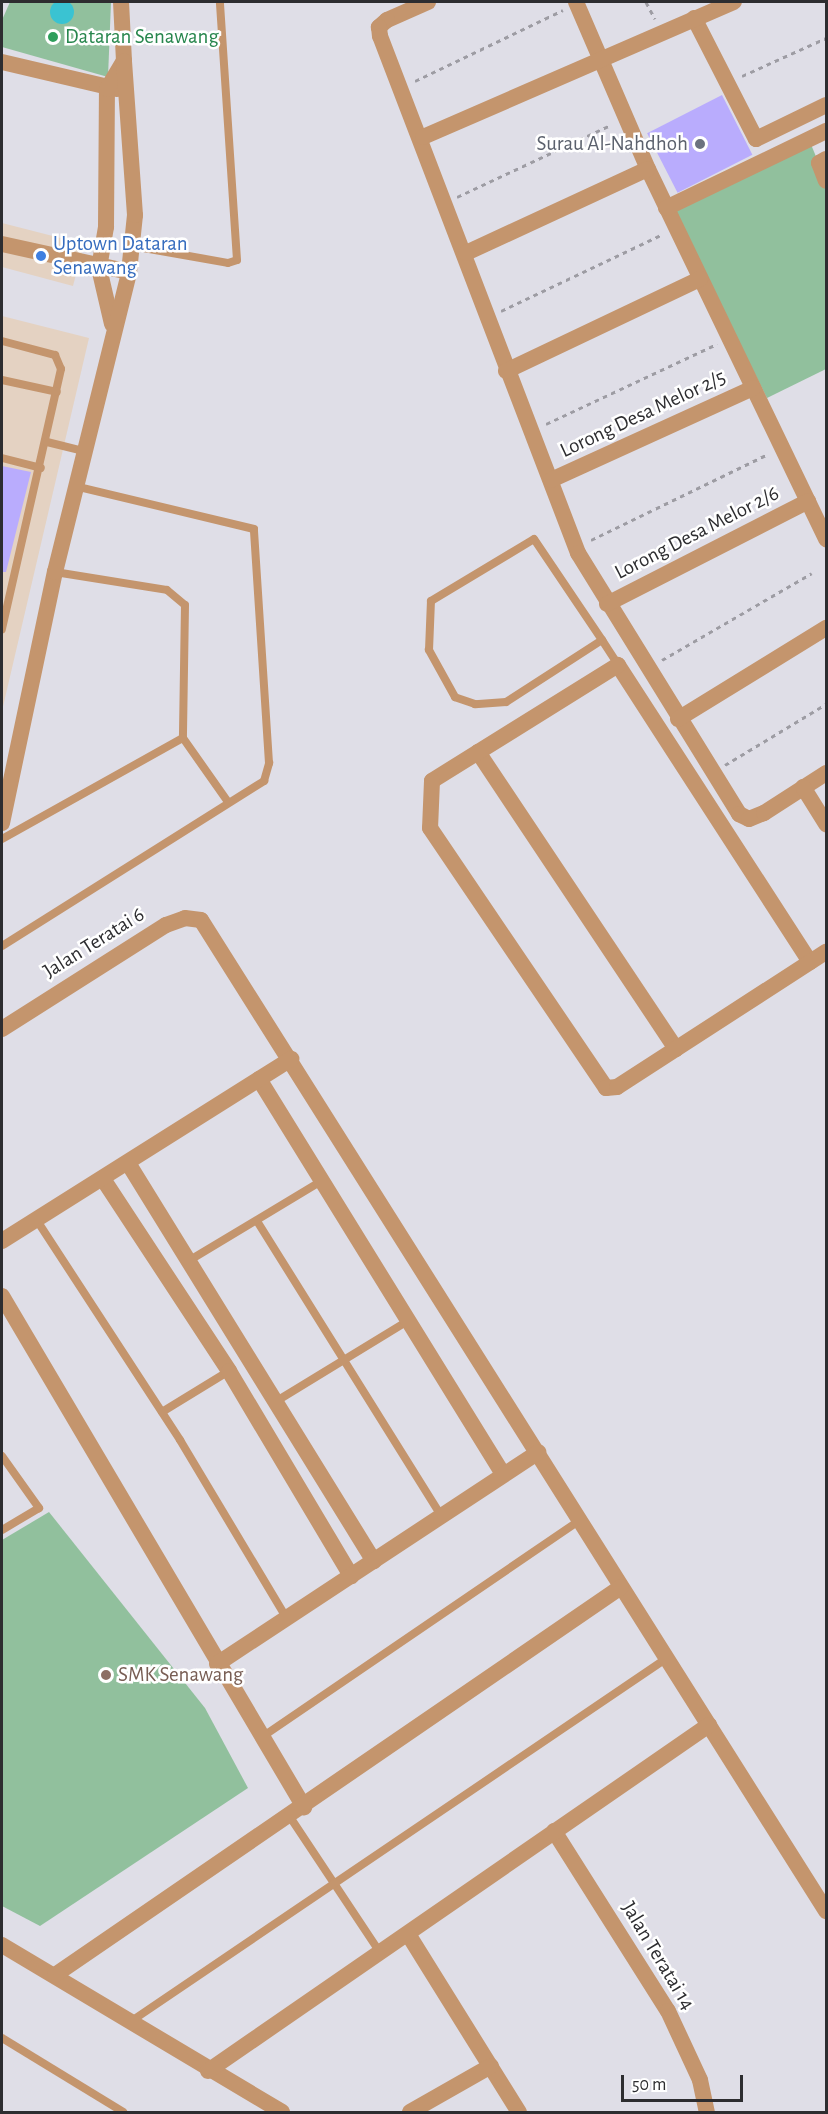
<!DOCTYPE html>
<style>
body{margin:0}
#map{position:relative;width:828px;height:2114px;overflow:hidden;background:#dfdee7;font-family:"Alegreya Sans",sans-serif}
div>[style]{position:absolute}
.commercial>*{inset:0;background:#e4d2c2}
.green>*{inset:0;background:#91c09d}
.water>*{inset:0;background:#3ac3d2}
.round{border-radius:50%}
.building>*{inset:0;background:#b9acfd;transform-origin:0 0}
.path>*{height:3px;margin-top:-1.5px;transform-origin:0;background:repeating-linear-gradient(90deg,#9d9ca3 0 4.5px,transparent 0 9px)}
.service>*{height:8px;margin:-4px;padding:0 4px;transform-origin:4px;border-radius:4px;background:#c4956d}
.minor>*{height:16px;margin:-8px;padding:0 8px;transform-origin:8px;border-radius:8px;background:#c4956d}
.dots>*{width:16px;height:16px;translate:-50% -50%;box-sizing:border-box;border:3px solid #fff;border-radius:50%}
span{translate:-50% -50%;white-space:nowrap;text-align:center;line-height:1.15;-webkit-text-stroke:5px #fff;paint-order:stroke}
.leisure-label{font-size:21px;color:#27864d}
.left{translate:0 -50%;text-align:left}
.worship-label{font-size:21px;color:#5b616d}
.right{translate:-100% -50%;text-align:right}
.shop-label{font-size:21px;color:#366cbe}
.street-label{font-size:21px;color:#2d2d30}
.education-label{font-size:21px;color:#785e54}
.frame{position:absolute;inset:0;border:3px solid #2d2d30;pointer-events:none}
.scale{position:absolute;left:621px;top:2075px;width:122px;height:27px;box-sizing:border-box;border:3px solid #2d2d30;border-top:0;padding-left:8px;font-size:18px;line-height:21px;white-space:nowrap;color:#2d2d30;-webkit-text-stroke:4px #fff;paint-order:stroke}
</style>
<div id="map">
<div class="commercial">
<i style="clip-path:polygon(2px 223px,84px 244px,73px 286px,2px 267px)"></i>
<i style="clip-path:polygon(2px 316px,89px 338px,2px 711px)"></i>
</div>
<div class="green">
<i style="clip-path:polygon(10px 2px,111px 2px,108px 77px,2px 47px,2px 20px)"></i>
<i style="clip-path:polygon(810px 142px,826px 181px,826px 369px,767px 398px,671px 209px)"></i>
<i style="clip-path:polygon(49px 1512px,205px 1708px,248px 1788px,40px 1926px,2px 1906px,2px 1540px)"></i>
</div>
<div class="water">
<i class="round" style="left:50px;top:0;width:24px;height:24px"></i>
</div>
<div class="building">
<i style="left:722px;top:95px;width:67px;height:84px;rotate:63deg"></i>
<i style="clip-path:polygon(2px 466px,31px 472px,6px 572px,2px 572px)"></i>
</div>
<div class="path">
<i style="left:646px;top:2px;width:19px;rotate:62deg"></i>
<i style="left:742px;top:76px;width:92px;rotate:-24.3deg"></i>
<i style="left:415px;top:81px;width:164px;rotate:-25.6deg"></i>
<i style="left:457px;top:197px;width:170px;rotate:-25.1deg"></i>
<i style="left:501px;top:311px;width:179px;rotate:-25.4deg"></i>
<i style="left:546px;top:424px;width:189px;rotate:-25.1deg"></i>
<i style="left:591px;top:540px;width:197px;rotate:-25.9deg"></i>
<i style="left:662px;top:660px;width:173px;rotate:-30.1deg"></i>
<i style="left:725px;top:765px;width:118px;rotate:-31.1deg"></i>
</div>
<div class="service">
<i style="left:132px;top:246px;width:97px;rotate:10deg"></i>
<i style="left:228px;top:263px;width:9px;rotate:-18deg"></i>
<i style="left:237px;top:260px;width:259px;rotate:-93.8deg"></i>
<i style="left:2px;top:341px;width:55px;rotate:14.8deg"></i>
<i style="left:55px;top:355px;width:15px;rotate:67deg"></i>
<i style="left:61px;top:369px;width:267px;rotate:102.8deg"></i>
<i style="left:2px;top:380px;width:56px;rotate:12.3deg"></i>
<i style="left:47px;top:442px;width:37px;rotate:14deg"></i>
<i style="left:2px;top:458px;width:40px;rotate:14.4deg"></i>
<i style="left:55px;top:572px;width:113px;rotate:9.1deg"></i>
<i style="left:167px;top:590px;width:23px;rotate:40deg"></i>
<i style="left:185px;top:605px;width:133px;rotate:90.9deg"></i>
<i style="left:183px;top:738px;width:78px;rotate:54.9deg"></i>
<i style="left:602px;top:640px;width:114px;rotate:147.1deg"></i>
<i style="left:506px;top:702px;width:31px;rotate:176deg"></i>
<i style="left:475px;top:704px;width:21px;rotate:-161deg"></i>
<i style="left:455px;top:697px;width:54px;rotate:-119deg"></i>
<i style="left:429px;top:650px;width:49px;rotate:-87.7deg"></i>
<i style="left:431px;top:601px;width:120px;rotate:-31deg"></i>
<i style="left:534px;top:539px;width:122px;rotate:56deg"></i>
<i style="left:602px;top:640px;width:30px;rotate:57deg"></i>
<i style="left:2px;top:839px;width:207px;rotate:-29.2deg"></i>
<i style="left:2px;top:946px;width:310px;rotate:-32.2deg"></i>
<i style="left:264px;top:781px;width:19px;rotate:-74deg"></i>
<i style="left:269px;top:763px;width:234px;rotate:-93.7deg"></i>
<i style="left:254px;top:529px;width:184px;rotate:-166.5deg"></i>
<i style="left:36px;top:1219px;width:264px;rotate:56.9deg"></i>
<i style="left:180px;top:1440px;width:209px;rotate:59.1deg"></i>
<i style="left:257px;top:1221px;width:348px;rotate:58deg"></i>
<i style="left:190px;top:1260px;width:155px;rotate:-31deg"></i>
<i style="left:275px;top:1402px;width:159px;rotate:-31.4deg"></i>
<i style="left:162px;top:1412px;width:79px;rotate:-31.5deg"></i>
<i style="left:2px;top:1456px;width:64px;rotate:54.6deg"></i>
<i style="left:39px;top:1508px;width:43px;rotate:149.3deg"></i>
<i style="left:262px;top:1737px;width:386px;rotate:-34.3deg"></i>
<i style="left:290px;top:1817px;width:161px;rotate:56.4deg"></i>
<i style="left:130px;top:2022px;width:649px;rotate:-34.13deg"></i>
<i style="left:2px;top:2038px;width:142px;rotate:31.4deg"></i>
</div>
<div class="minor">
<i style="left:428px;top:2px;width:45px;rotate:156.3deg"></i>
<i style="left:387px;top:20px;width:11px;rotate:139deg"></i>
<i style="left:379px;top:27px;width:9px;rotate:84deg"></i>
<i style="left:380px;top:36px;width:554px;rotate:69.04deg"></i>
<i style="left:578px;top:553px;width:307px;rotate:58.3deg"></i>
<i style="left:739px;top:814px;width:11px;rotate:27deg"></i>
<i style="left:749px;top:819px;width:16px;rotate:-22deg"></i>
<i style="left:764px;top:813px;width:74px;rotate:-32.8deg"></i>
<i style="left:576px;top:2px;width:182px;rotate:66.7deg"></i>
<i style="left:648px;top:169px;width:411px;rotate:64.3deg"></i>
<i style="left:694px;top:18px;width:136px;rotate:62.9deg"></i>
<i style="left:756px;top:139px;width:78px;rotate:-25.9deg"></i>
<i style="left:2px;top:62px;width:118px;rotate:13.2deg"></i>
<i style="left:423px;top:137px;width:339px;rotate:-23.5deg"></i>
<i style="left:826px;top:159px;width:8px;rotate:150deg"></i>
<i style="left:819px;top:163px;width:19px;rotate:69deg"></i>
<i style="left:666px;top:208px;width:178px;rotate:-25.7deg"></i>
<i style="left:2px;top:244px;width:130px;rotate:12.4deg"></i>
<i style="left:466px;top:253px;width:200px;rotate:-24.8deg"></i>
<i style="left:112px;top:324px;width:57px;rotate:-103.1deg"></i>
<i style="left:99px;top:268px;width:42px;rotate:-80.3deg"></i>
<i style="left:106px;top:227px;width:138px;rotate:-89.6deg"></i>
<i style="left:107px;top:89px;width:33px;rotate:-59deg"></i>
<i style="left:124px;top:61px;width:59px;rotate:-92.9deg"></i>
<i style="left:506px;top:371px;width:215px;rotate:-25.4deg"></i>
<i style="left:551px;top:480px;width:222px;rotate:-24.5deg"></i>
<i style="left:607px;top:604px;width:226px;rotate:-27.1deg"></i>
<i style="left:678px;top:719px;width:174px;rotate:-31.6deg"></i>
<i style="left:478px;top:752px;width:357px;rotate:56.3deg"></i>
<i style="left:803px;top:787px;width:44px;rotate:58.1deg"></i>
<i style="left:2px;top:823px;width:257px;rotate:-78.1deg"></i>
<i style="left:55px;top:572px;width:309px;rotate:-76.1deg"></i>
<i style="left:129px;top:272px;width:57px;rotate:-84deg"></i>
<i style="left:135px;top:215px;width:154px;rotate:-94.1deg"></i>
<i style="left:810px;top:962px;width:354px;rotate:-122.9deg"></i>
<i style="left:618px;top:665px;width:219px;rotate:148.1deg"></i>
<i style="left:432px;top:781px;width:47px;rotate:92.4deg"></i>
<i style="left:430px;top:828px;width:314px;rotate:55.9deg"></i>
<i style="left:606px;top:1088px;width:11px;rotate:-5deg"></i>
<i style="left:617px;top:1087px;width:249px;rotate:-32.9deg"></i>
<i style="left:2px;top:1029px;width:194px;rotate:-32.4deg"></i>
<i style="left:166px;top:925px;width:20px;rotate:-20deg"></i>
<i style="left:185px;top:918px;width:16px;rotate:7deg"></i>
<i style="left:201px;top:920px;width:1172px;rotate:57.76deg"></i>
<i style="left:259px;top:1079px;width:464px;rotate:58.3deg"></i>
<i style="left:128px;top:1163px;width:468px;rotate:58.3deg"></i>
<i style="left:103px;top:1179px;width:230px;rotate:56.7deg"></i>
<i style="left:229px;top:1371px;width:239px;rotate:59.2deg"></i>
<i style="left:2px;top:1241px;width:342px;rotate:-32.2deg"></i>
<i style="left:2px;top:1296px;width:594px;rotate:59.42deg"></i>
<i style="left:217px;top:1664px;width:385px;rotate:-33.4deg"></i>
<i style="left:554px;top:1831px;width:213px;rotate:57.7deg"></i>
<i style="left:668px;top:2011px;width:76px;rotate:65.1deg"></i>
<i style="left:700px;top:2080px;width:33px;rotate:78deg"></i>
<i style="left:408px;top:1934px;width:210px;rotate:58.1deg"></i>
<i style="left:2px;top:1945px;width:326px;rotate:30.8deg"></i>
<i style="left:55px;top:1975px;width:686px;rotate:-34.43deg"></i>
<i style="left:208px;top:2071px;width:609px;rotate:-34.63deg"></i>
<i style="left:410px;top:2112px;width:93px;rotate:-29.6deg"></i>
</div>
<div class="dots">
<i style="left:53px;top:37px;background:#2e9e5b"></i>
<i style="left:700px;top:144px;background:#6b7280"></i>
<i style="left:41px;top:256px;background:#3f7fe0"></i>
<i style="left:106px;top:1675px;background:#8d6e63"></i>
</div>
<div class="leisure-label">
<span class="left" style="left:65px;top:37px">Dataran Senawang</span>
</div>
<div class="worship-label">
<span class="right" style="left:688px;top:144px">Surau Al-Nahdhoh</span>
</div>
<div class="shop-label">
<span class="left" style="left:53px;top:256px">Uptown Dataran<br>Senawang</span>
</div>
<div class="street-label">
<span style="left:643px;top:414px;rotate:-25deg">Lorong Desa Melor 2/5</span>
<span style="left:697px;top:533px;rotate:-27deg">Lorong Desa Melor 2/6</span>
<span style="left:94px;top:943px;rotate:-32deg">Jalan Teratai 6</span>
<span style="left:658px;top:1956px;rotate:59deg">Jalan Teratai 14</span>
</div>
<div class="education-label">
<span class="left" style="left:118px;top:1675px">SMK Senawang</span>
</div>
<div class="frame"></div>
<div class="scale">50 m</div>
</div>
